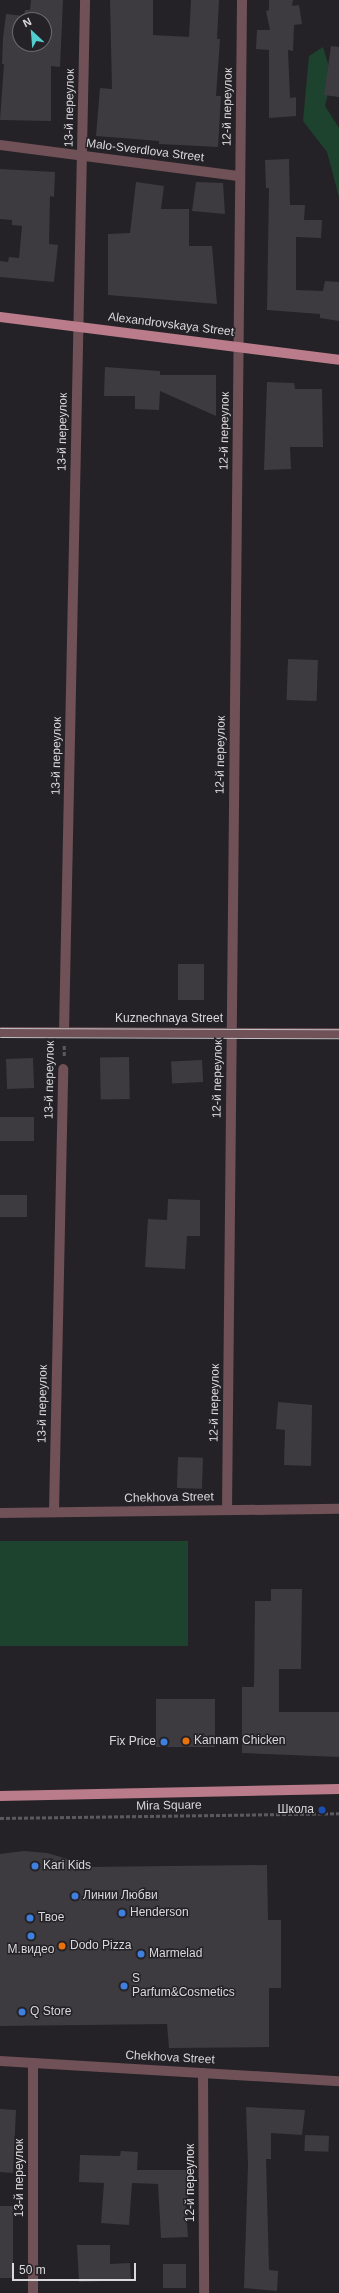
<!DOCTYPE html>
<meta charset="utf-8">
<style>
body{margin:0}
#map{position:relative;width:339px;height:2293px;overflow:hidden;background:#242226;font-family:Arial,sans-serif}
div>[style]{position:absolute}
.green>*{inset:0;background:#1d432e;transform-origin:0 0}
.building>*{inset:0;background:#3d3b3f;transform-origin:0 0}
.path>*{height:2.5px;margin-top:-1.25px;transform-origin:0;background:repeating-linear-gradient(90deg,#5b595d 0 4px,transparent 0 6px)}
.minor>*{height:10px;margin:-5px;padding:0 5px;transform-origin:5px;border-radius:5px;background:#6f5157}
.major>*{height:10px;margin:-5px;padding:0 5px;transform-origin:5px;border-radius:5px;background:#ba7c8b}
.tram>*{height:1px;margin:-0.5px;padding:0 0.5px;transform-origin:0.5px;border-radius:0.5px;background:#c0bfc2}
.dots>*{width:11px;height:11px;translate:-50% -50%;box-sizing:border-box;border:2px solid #242226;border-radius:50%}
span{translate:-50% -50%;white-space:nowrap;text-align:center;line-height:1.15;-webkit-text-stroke:3px #242226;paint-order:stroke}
.street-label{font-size:12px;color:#d9d8db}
.poi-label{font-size:12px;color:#d9d8db}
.left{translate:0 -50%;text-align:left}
.right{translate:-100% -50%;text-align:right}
.north{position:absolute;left:12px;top:12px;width:40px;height:40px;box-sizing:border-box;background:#242226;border:1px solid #6c6b6e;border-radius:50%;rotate:334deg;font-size:11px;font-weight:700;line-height:16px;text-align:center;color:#d9d8db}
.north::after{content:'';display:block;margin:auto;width:14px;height:18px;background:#52cdce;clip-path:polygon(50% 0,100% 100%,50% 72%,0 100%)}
.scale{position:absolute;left:12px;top:2263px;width:124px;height:18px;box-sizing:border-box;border:2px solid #d9d8db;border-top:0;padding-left:5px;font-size:12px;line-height:14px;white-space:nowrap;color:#d9d8db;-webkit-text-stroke:3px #242226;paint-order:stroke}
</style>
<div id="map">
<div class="green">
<i style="clip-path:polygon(323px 47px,332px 77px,325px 106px,339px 128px,339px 197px,327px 152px,303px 121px,309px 56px)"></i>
<i style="left:188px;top:1541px;width:105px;height:188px;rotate:90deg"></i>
</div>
<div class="building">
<i style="clip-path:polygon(evenodd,31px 0,63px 0,60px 67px,51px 66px,51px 121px,0 120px,4px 64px,2px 64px,3px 38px,6px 14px,24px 16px,25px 10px,30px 10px,31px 0,20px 20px,44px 20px,44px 44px,20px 44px,20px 20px)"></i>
<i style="clip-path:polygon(110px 0,153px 0,153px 35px,189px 37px,191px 0,219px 0,217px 39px,220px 39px,216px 96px,221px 96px,218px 147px,159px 144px,159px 141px,96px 136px,100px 88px,112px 89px)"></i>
<i style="clip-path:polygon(269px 0,293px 0,292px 6px,299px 5px,302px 24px,294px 25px,293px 51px,288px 50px,290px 98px,296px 97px,296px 116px,269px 118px,269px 50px,256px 49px,257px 30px,270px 30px,266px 11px,269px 10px)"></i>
<i style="clip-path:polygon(331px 46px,339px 47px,339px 97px,324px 95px)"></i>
<i style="clip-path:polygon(289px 159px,290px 205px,305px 205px,304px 220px,322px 220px,321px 238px,296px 237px,296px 290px,323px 291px,325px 281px,339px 282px,339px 321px,320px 318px,320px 314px,267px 310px,269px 188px,266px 188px,265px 160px)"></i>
<i style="clip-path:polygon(0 169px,55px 172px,54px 197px,50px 196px,49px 244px,58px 245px,54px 282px,0 277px,0 261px,8px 262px,9px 257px,19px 258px,22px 226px,12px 225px,12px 220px,0 219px)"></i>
<i style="clip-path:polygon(136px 182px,164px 186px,161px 209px,189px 209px,189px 246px,212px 246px,217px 304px,108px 295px,108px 234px,130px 233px)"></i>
<i style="clip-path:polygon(196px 182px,223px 183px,225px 214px,192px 211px)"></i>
<i style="clip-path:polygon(105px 367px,160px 371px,160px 375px,216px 375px,216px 416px,160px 391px,159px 410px,135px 409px,135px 396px,104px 396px)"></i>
<i style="clip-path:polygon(267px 382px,294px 383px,295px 389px,322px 389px,323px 447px,290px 447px,291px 469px,264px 470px)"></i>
<i style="left:288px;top:659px;width:30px;height:41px;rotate:2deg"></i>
<i style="left:178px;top:964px;width:26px;height:36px"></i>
<i style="left:129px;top:1057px;width:42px;height:29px;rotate:89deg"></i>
<i style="left:33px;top:1058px;width:30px;height:27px;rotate:88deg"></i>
<i style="left:202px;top:1060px;width:22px;height:31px;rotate:87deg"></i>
<i style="left:34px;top:1117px;width:24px;height:34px;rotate:90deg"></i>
<i style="left:0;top:1195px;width:27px;height:22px"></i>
<i style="clip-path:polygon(168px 1199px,200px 1200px,200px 1236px,187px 1236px,185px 1269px,145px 1267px,148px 1219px,167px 1220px)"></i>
<i style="clip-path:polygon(278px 1402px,312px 1405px,311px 1466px,284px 1465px,285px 1430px,276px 1429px)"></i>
<i style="left:178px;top:1457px;width:25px;height:31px;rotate:2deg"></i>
<i style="clip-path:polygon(271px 1589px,302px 1589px,301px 1669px,279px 1669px,279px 1712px,339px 1712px,339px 1757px,242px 1753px,242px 1687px,254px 1687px,255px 1601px,271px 1601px)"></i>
<i style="left:215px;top:1699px;width:48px;height:59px;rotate:90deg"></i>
<i style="clip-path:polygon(24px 1851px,47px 1853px,71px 1860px,86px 1860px,86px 1867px,267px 1865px,268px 1920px,281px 1920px,281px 1988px,269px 1988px,269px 2047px,169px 2048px,167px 2024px,0 2026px,0 1854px)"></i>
<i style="clip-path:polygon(246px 2107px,305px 2110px,302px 2135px,271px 2133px,271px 2159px,266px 2159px,269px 2270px,278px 2271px,277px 2291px,244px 2288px,248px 2165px)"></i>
<i style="clip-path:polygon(0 2109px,16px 2110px,13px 2173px,0 2172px)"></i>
<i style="left:305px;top:2135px;width:24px;height:16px;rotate:2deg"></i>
<i style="clip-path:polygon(121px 2151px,138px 2152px,137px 2170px,188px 2170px,188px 2198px,185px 2198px,188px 2237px,161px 2238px,158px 2184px,132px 2183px,129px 2225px,101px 2223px,104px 2183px,79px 2182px,80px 2155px,120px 2156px)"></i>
<i style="left:0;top:2206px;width:13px;height:72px"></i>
<i style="clip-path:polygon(77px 2245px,110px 2245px,110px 2264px,130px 2263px,131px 2280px,79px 2282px)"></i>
<i style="left:186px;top:2264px;width:24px;height:23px;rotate:90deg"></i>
</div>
<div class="path">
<i style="left:64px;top:1056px;width:11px;rotate:-90deg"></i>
<i style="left:0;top:1818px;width:339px;rotate:-0.8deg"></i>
</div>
<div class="minor">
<i style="left:0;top:145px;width:242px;rotate:7.4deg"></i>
<i style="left:0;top:1032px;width:339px;rotate:0.2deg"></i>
<i style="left:64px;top:1032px;width:1032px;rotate:-88.83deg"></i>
<i style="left:227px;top:1510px;width:1510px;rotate:-89.43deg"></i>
<i style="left:54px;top:1512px;width:443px;rotate:-88.8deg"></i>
<i style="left:0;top:1513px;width:339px;rotate:-0.7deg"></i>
<i style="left:0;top:2061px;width:340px;rotate:3.4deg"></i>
<i style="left:203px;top:2073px;width:220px;rotate:89.7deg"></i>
<i style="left:33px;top:2293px;width:230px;rotate:-90deg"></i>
</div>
<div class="major">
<i style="left:0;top:317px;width:342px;rotate:7.2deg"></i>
<i style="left:0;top:1796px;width:339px;rotate:-1.2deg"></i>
</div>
<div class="tram">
<i style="left:0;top:1028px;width:339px;rotate:0.2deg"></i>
<i style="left:0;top:1037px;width:339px;rotate:0.2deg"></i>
</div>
<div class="dots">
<i style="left:186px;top:1741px;background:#e8710a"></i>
<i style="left:164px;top:1742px;background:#3f7fe0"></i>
<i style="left:322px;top:1810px;background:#1a4fb4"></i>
<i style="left:35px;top:1866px;background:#3f7fe0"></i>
<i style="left:75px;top:1896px;background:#3f7fe0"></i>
<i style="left:122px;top:1913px;background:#3f7fe0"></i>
<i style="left:30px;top:1918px;background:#3f7fe0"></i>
<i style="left:31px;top:1936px;background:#3f7fe0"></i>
<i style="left:62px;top:1946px;background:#e8710a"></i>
<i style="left:141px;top:1954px;background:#3f7fe0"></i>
<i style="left:124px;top:1986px;background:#3f7fe0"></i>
<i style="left:22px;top:2012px;background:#3f7fe0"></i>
</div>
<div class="street-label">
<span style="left:228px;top:107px;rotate:-89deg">12-й переулок</span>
<span style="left:70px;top:108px;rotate:-89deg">13-й переулок</span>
<span style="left:145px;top:151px;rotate:7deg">Malo-Sverdlova Street</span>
<span style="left:171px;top:325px;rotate:7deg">Alexandrovskaya Street</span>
<span style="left:225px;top:431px;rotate:-89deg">12-й переулок</span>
<span style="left:63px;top:432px;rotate:-89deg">13-й переулок</span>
<span style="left:221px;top:755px;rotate:-89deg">12-й переулок</span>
<span style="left:57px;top:756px;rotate:-89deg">13-й переулок</span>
<span style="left:169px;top:1019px">Kuznechnaya Street</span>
<span style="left:218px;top:1079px;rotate:-89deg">12-й переулок</span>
<span style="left:50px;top:1080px;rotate:-89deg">13-й переулок</span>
<span style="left:215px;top:1403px;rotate:-89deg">12-й переулок</span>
<span style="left:43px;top:1404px;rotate:-89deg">13-й переулок</span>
<span style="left:169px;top:1498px;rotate:-1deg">Chekhova Street</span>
<span style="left:169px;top:1806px;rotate:-1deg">Mira Square</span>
<span style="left:170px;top:2058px;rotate:3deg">Chekhova Street</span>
<span style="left:20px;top:2178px;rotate:-90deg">13-й переулок</span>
<span style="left:191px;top:2183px;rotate:-90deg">12-й переулок</span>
</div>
<div class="poi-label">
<span class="left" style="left:194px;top:1741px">Kannam Chicken</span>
<span class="right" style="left:156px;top:1742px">Fix Price</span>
<span class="right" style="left:314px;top:1810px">Школа</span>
<span class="left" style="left:43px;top:1866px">Kari Kids</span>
<span class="left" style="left:83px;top:1896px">Линии Любви</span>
<span class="left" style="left:130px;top:1913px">Henderson</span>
<span class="left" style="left:38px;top:1918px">Твое</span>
<span class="left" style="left:70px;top:1946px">Dodo Pizza</span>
<span style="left:31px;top:1950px">М.видео</span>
<span class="left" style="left:149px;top:1954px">Marmelad</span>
<span class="left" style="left:132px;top:1986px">S<br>Parfum&amp;Cosmetics</span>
<span class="left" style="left:30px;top:2012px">Q Store</span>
</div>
<div class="north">N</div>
<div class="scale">50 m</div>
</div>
